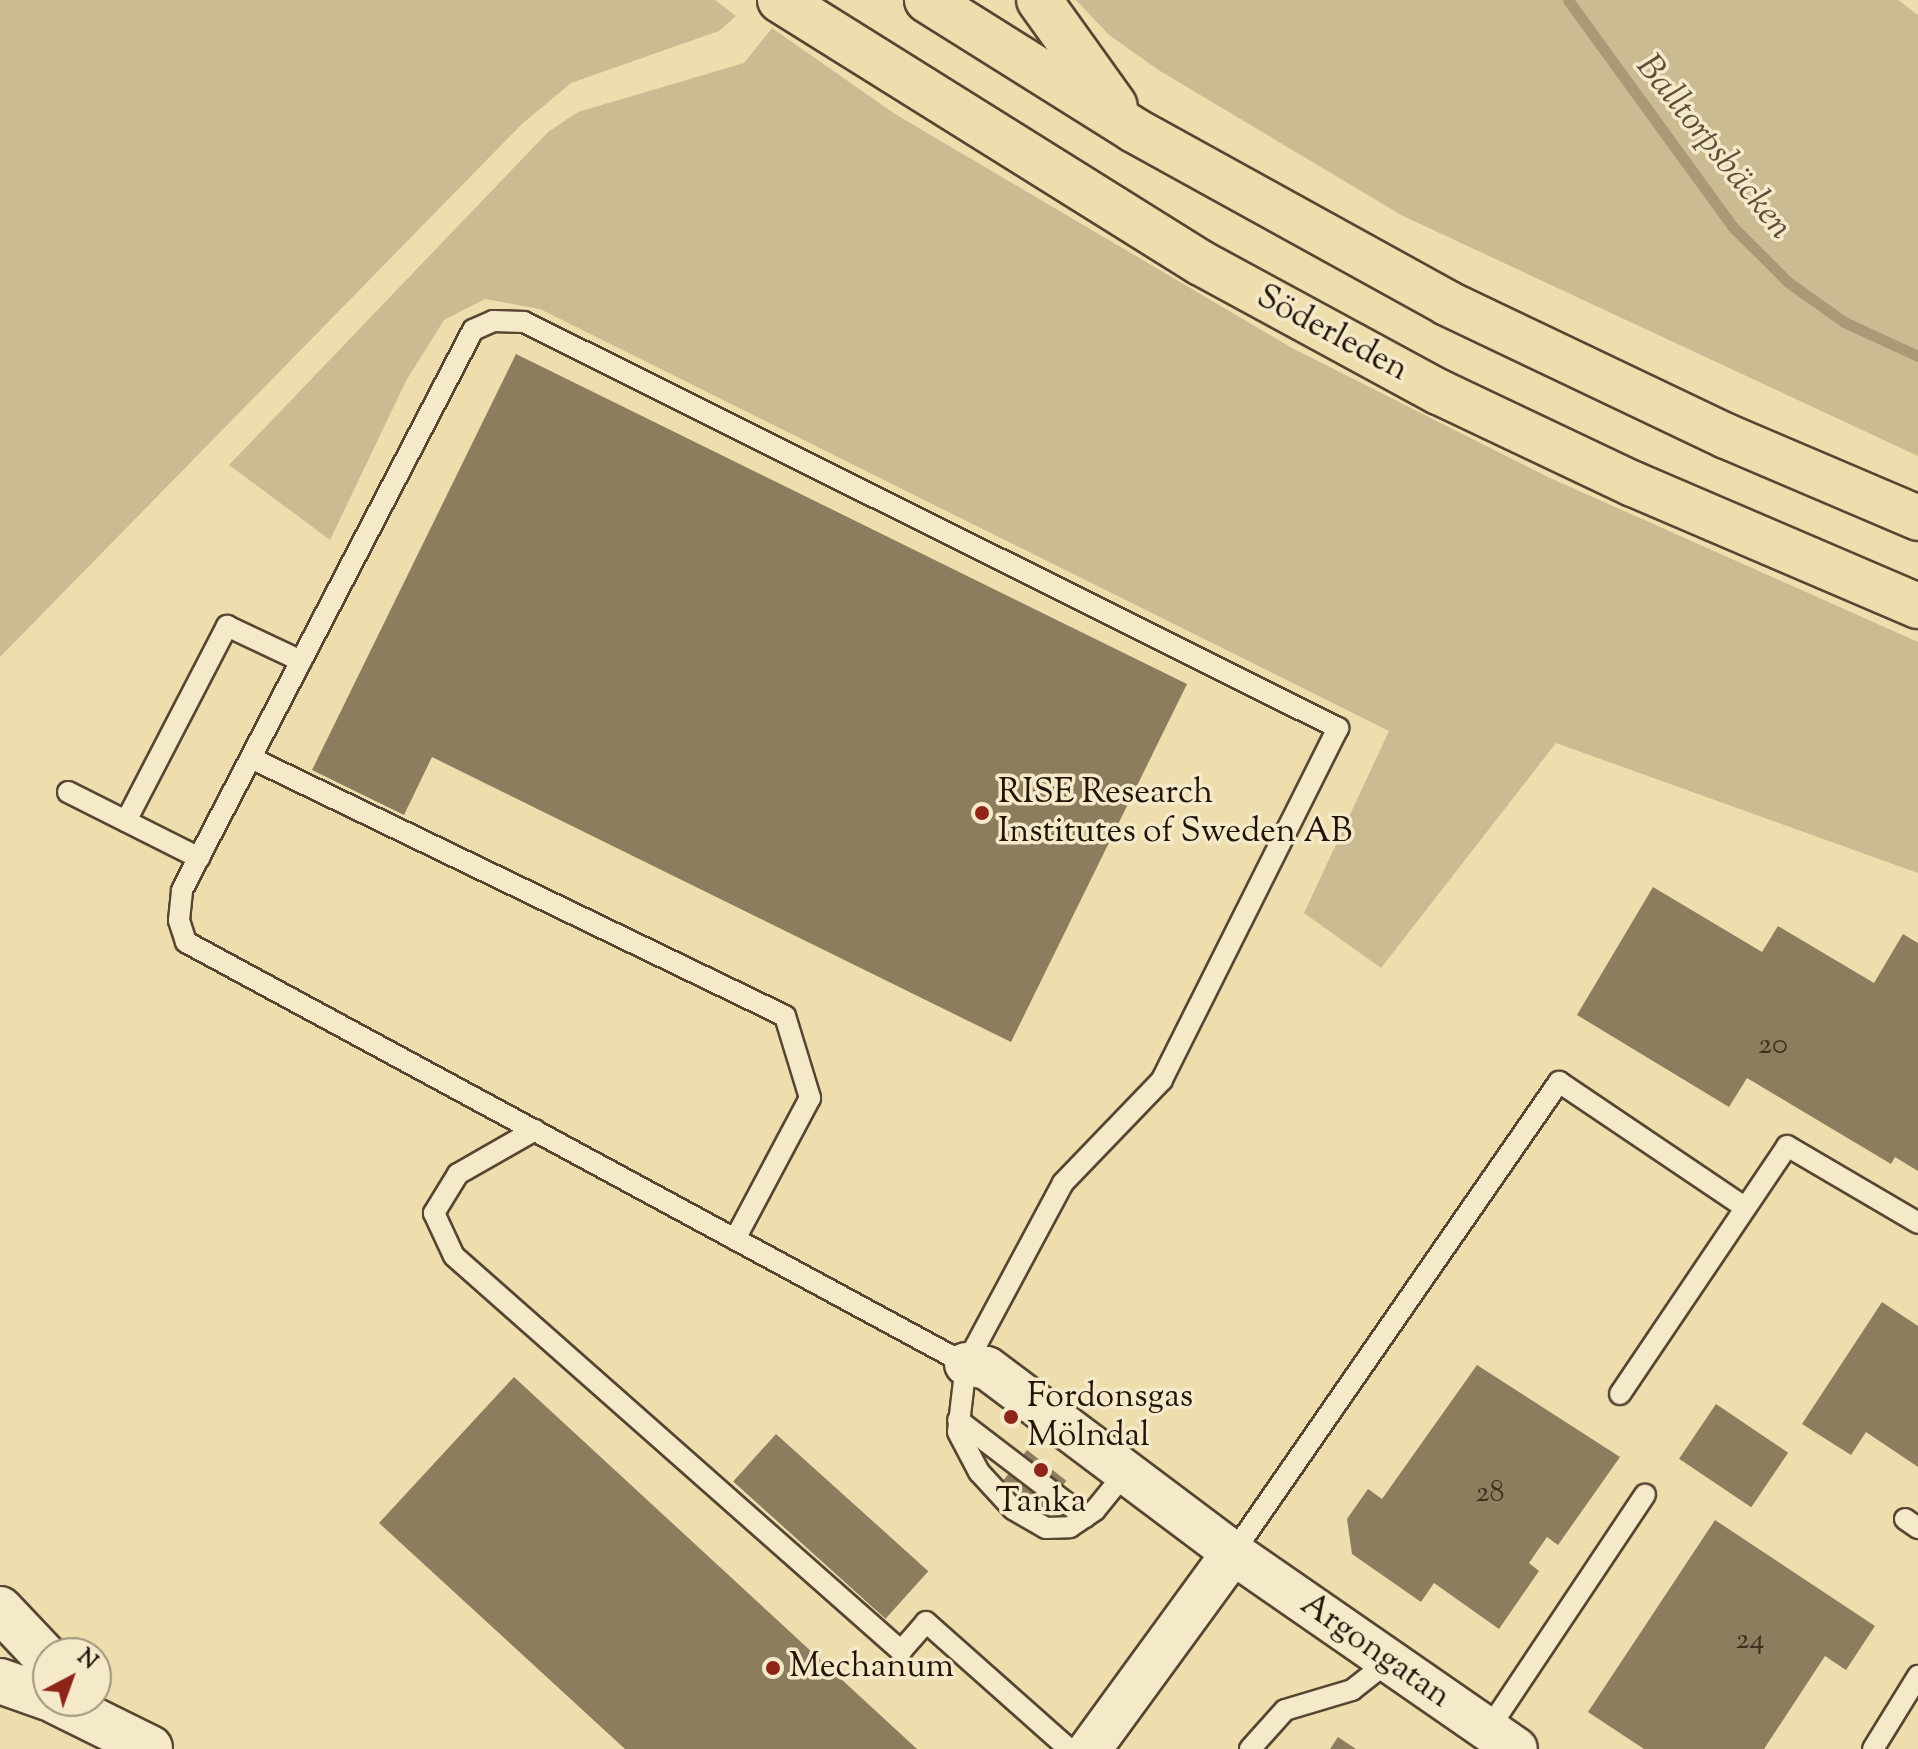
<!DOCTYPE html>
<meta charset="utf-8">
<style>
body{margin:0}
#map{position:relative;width:1918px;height:1749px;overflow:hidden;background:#eedeae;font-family:"Sorts Mill Goudy",serif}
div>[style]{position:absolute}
.green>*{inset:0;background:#cbbb92}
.stream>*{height:11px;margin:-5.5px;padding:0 5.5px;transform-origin:5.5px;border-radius:5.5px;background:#a99976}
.building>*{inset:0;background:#8d7d5f;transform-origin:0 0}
.roads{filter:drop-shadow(2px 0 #564632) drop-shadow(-2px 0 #564632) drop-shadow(0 2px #564632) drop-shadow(0 -2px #564632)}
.lane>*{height:20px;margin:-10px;padding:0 10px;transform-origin:10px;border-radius:10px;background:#f4eaca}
.street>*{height:42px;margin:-21px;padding:0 21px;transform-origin:21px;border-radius:21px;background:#f4eaca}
.secondary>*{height:44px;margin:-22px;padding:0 22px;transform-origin:22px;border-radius:22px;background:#f4eaca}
.highway>*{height:44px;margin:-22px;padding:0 22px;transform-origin:22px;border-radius:22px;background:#eedeae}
.dots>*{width:22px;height:22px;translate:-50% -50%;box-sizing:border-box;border:4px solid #f4eaca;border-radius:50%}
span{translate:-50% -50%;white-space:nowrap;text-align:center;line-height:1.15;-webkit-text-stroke:7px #f4eaca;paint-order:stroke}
.number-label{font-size:30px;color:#3e2e1e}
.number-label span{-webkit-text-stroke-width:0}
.street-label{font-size:34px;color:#231309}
.poi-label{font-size:34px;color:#231309}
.left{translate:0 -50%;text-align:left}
.water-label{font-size:36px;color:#5f4f3a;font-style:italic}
.north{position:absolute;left:32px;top:1637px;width:80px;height:80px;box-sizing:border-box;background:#f4eaca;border:2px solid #a0947d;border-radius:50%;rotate:41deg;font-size:22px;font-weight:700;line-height:32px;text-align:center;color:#231309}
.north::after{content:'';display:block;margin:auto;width:28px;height:36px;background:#8f2418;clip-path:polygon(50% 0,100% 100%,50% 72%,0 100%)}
</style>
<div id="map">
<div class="green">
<i style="clip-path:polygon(0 0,715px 0,736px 16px,719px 31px,571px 83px,522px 124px,0 657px)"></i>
<i style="clip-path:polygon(1076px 0,1898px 0,1918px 15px,1918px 456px,1403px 216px,1160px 71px,1109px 35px)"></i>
<i style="clip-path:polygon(772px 28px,895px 114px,1292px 348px,1550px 478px,1918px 642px,1918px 873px,1556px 743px,1381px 968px,1304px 913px,1389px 731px,540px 309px,485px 299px,444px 320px,406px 381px,330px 540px,229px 465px,548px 132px,578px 112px,744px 63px)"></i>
</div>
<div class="stream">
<i style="left:1568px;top:0;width:279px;rotate:54deg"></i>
<i style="left:1732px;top:226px;width:79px;rotate:45deg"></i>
<i style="left:1788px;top:282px;width:69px;rotate:35.5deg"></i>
<i style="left:1844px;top:322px;width:81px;rotate:24.7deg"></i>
</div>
<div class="building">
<i style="clip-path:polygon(516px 354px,1187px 684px,1011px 1042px,432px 757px,404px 815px,312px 770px)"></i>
<i style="clip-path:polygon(1653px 887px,1762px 952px,1778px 926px,1874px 983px,1903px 934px,1918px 943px,1918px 1171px,1895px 1157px,1891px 1164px,1747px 1078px,1729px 1107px,1577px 1015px)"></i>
<i style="clip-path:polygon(1882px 1302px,1918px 1326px,1918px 1467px,1866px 1432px,1851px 1455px,1802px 1424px)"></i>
<i style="clip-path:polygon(1477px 1365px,1620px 1457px,1558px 1545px,1547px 1537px,1529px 1563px,1539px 1571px,1499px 1629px,1434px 1583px,1421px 1602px,1352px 1554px,1347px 1519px,1368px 1489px,1382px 1499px)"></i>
<i style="clip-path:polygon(514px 1377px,917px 1749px,625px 1749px,379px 1523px)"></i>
<i style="left:1716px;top:1404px;width:87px;height:66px;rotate:34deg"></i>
<i style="left:776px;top:1434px;width:205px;height:64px;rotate:42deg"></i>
<i style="left:1027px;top:1450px;width:50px;height:38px;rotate:38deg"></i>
<i style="clip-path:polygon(1715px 1520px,1875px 1626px,1846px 1670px,1825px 1656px,1764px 1749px,1644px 1749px,1588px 1712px)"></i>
<i style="clip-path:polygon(1338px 1737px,1356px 1749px,1330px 1749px)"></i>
</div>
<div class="roads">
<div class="lane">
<i style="left:251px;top:758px;width:593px;rotate:25.79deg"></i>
<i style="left:785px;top:1016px;width:86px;rotate:73deg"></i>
<i style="left:810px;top:1098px;width:160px;rotate:118deg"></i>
<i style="left:68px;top:792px;width:147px;rotate:26.7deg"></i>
<i style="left:126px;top:821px;width:220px;rotate:-62.6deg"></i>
<i style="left:227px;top:626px;width:82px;rotate:25.3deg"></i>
<i style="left:535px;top:1130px;width:89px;rotate:150.3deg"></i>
<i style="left:458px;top:1174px;width:46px;rotate:121.6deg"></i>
<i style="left:434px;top:1213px;width:47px;rotate:65.1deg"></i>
<i style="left:454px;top:1256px;width:597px;rotate:41.47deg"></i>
<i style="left:901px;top:1651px;width:38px;rotate:-49deg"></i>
<i style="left:926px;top:1622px;width:191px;rotate:41.6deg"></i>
<i style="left:966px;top:1364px;width:887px;rotate:-151.59deg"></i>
<i style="left:186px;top:942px;width:23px;rotate:-108deg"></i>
<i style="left:179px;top:920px;width:30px;rotate:-84deg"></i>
<i style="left:182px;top:890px;width:631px;rotate:-62.54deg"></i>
<i style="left:473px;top:330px;width:22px;rotate:-24deg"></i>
<i style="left:493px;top:321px;width:31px;rotate:2deg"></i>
<i style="left:524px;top:322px;width:910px;rotate:26.51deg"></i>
<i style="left:1338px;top:728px;width:394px;rotate:116.6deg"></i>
<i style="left:1162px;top:1080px;width:143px;rotate:133.9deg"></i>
<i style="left:1063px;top:1183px;width:205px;rotate:118.2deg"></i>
<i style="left:966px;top:1364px;width:68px;rotate:96.7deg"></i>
<i style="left:958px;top:1432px;width:45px;rotate:62.3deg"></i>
<i style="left:979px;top:1472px;width:50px;rotate:47.4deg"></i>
<i style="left:1013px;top:1509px;width:38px;rotate:30deg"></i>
<i style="left:1046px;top:1528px;width:24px;rotate:-2deg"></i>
<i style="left:1070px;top:1527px;width:30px;rotate:-34deg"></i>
<i style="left:1095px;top:1510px;width:49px;rotate:-50.8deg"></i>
<i style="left:1620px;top:1394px;width:299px;rotate:-56deg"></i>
<i style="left:1787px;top:1146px;width:152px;rotate:30.4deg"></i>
<i style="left:958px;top:1420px;width:160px;rotate:37.4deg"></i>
<i style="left:1905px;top:1519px;width:16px;rotate:35deg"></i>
<i style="left:1233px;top:1553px;width:573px;rotate:-55.31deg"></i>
<i style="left:1559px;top:1082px;width:223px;rotate:34deg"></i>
<i style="left:1488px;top:1730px;width:283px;rotate:-56.3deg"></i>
<i style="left:1250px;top:1749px;width:52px;rotate:-48.1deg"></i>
<i style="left:1285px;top:1710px;width:70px;rotate:-16.6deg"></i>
<i style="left:1352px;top:1690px;width:47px;rotate:-38.1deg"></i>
<i style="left:1873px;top:1749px;width:86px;rotate:-58.3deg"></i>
</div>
<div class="street">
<i style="left:966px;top:1364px;width:21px;rotate:11deg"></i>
<i style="left:987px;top:1368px;width:308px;rotate:36.9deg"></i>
<i style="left:1090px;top:1749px;width:243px;rotate:-53.9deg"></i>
<i style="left:1233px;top:1553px;width:344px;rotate:34.7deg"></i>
</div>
<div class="secondary">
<i style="left:0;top:1609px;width:70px;rotate:46.7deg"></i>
<i style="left:0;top:1681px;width:51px;rotate:19.5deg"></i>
<i style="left:55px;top:1701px;width:106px;rotate:26.3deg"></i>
</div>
<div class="highway">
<i style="left:780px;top:0;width:496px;rotate:32deg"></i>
<i style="left:1201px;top:263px;width:271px;rotate:28.5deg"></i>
<i style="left:1439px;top:392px;width:215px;rotate:25.4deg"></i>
<i style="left:1633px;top:484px;width:310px;rotate:23.2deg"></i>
<i style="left:927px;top:0;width:244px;rotate:32.1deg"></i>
<i style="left:1134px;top:130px;width:358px;rotate:28.9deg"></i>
<i style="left:1447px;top:303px;width:309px;rotate:25.5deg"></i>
<i style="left:1726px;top:436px;width:209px;rotate:23.1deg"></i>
<i style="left:1039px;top:0;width:130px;rotate:54.4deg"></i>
</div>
</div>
<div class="dots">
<i style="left:982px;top:813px;background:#8f2418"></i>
<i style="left:1011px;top:1417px;background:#8f2418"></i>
<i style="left:1041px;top:1470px;background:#8f2418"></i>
<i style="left:773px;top:1668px;background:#8f2418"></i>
</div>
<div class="number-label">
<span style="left:1773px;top:1046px">20</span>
<span style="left:1490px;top:1494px">28</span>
<span style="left:1750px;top:1641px">24</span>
</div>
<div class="street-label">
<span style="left:1332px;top:334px;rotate:28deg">Söderleden</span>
<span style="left:1375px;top:1651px;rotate:35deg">Argongatan</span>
</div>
<div class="poi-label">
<span class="left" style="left:998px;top:813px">RISE Research<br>Institutes of Sweden AB</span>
<span class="left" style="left:1027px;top:1417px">Fordonsgas<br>Mölndal</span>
<span style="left:1041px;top:1503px">Tanka</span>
<span class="left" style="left:789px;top:1668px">Mechanum</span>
</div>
<div class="water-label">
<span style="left:1713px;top:148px;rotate:51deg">Balltorpsbäcken</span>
</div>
<div class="north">N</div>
</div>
